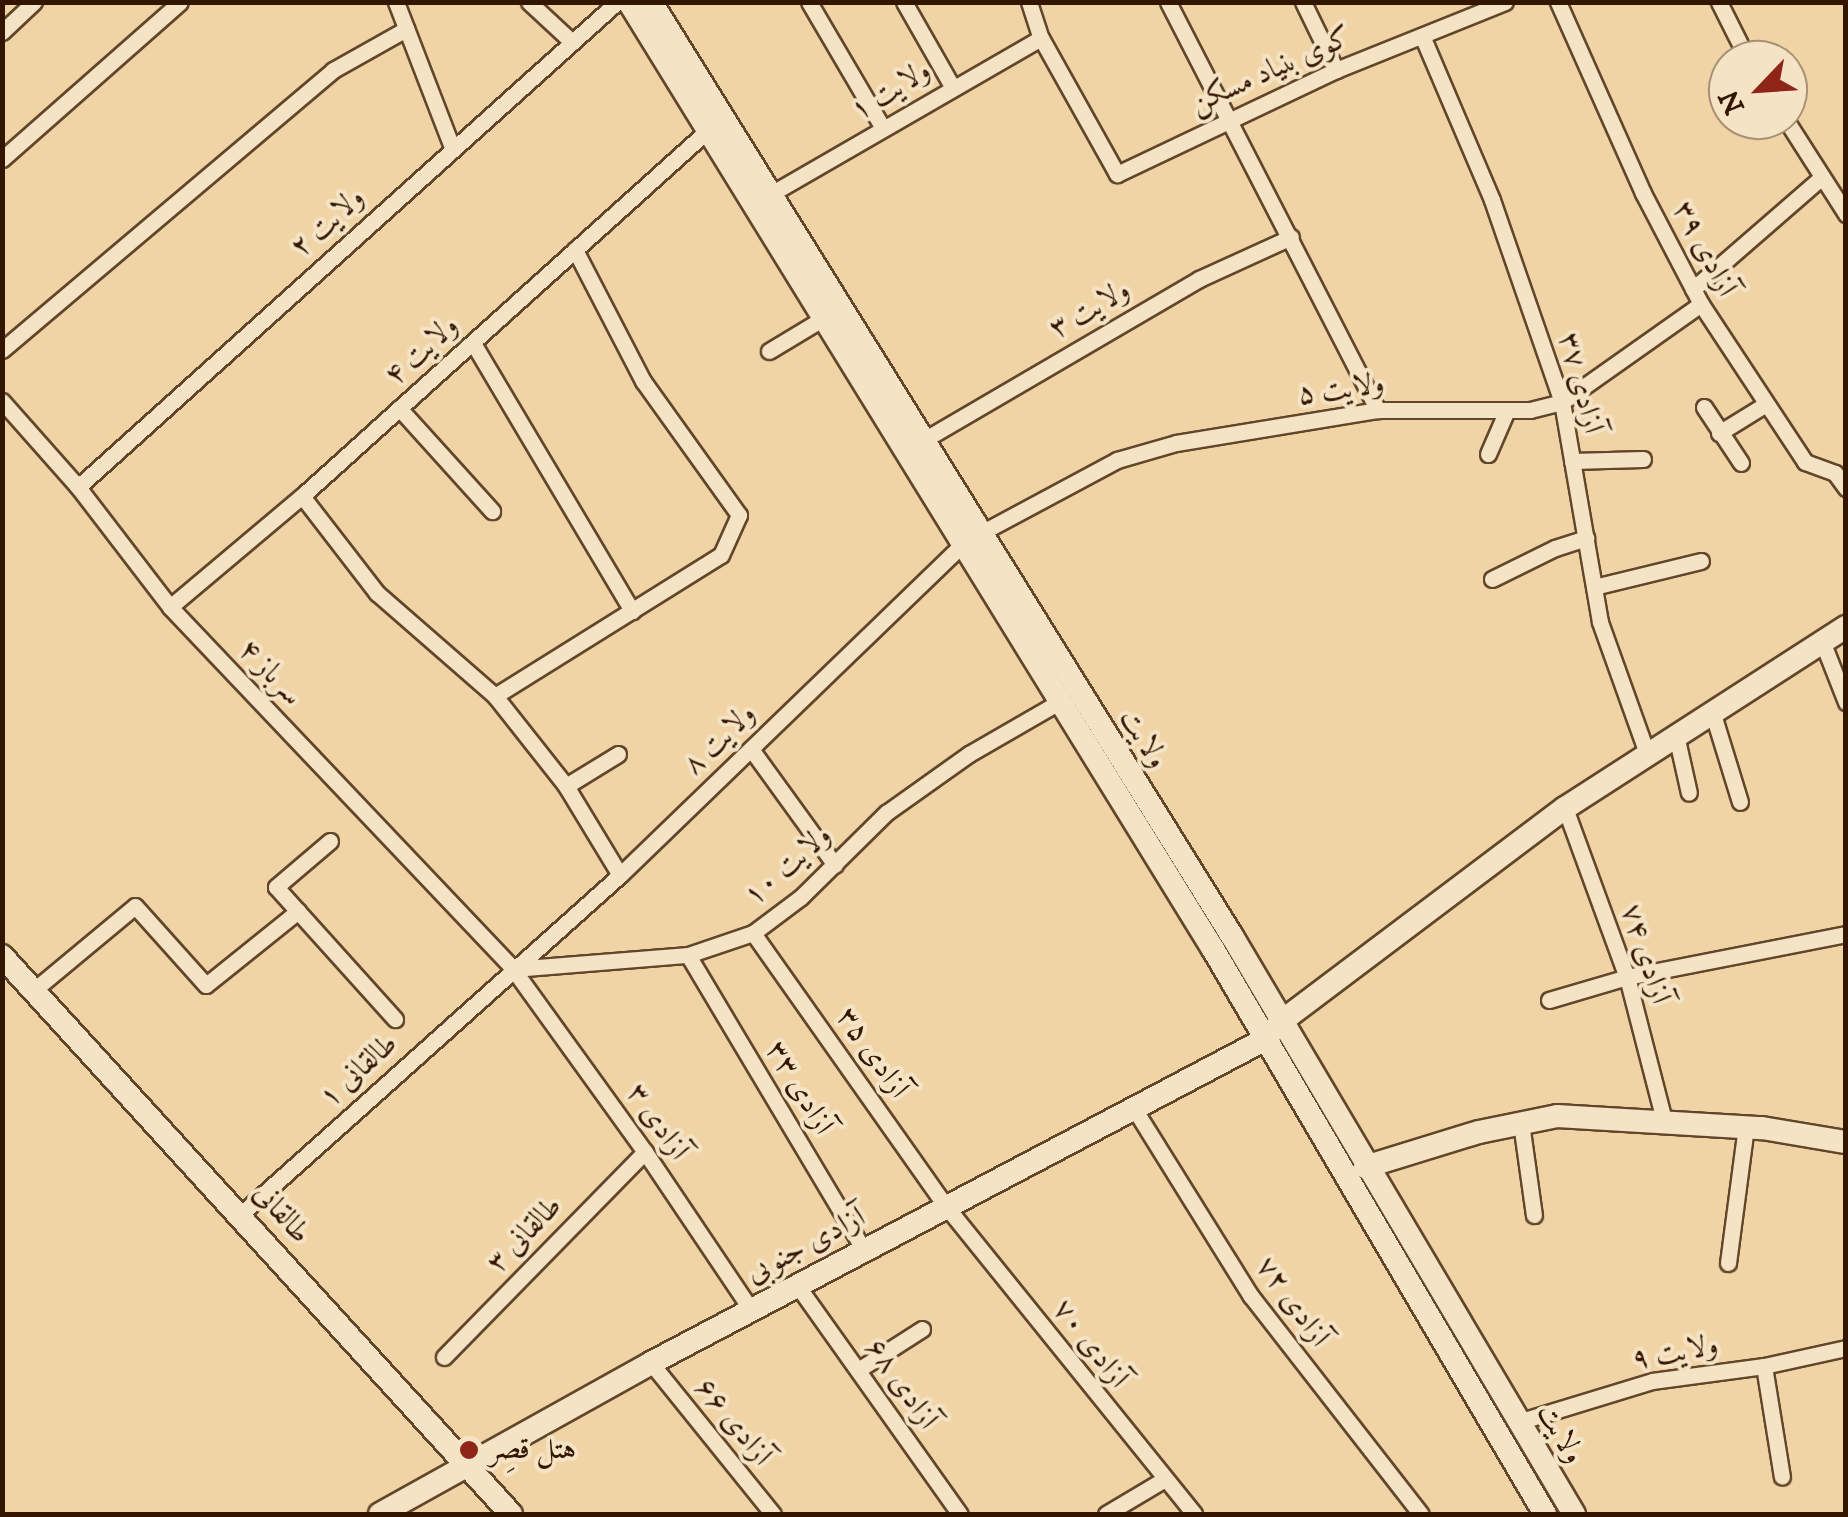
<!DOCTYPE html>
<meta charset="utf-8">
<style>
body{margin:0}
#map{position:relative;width:1848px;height:1517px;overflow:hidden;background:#f0d4a6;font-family:"IM FELL DW Pica",Amiri,serif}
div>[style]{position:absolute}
.roads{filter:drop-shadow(2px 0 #62462a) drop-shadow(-2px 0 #62462a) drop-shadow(0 2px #62462a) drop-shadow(0 -2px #62462a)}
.street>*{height:15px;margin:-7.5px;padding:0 7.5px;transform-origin:7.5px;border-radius:7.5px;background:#f5e3c5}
.secondary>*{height:22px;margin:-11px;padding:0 11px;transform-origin:11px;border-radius:11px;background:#f5e3c5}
.dots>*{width:28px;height:28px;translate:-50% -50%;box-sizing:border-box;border:5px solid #f5e3c5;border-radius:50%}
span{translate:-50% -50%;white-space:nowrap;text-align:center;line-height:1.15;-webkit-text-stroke:8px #f5e3c5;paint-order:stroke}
.street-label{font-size:30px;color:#331600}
.poi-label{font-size:30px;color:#331600}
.left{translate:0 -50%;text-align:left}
.frame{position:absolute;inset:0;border:5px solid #331600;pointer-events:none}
.north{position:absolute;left:1708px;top:40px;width:100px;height:100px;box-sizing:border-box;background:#f5e3c5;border:2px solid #a79176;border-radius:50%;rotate:245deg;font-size:28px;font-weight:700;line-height:40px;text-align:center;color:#331600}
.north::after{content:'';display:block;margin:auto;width:35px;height:45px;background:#8f2418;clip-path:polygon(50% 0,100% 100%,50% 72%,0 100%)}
</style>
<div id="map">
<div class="roads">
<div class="street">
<i style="left:396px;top:2px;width:155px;rotate:68.9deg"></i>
<i style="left:529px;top:2px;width:59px;rotate:42.9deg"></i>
<i style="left:809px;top:2px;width:146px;rotate:59.6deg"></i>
<i style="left:904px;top:2px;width:97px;rotate:60.3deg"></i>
<i style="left:1029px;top:2px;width:38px;rotate:72deg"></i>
<i style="left:1041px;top:38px;width:156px;rotate:60.8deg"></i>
<i style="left:1117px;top:174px;width:242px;rotate:-25.4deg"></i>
<i style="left:1336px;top:70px;width:182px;rotate:-21.9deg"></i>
<i style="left:1168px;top:2px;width:459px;rotate:62.8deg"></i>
<i style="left:1303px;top:2px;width:76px;rotate:64.1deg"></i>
<i style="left:1558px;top:2px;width:209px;rotate:66deg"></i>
<i style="left:1643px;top:193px;width:125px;rotate:62.4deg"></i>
<i style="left:1701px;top:304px;width:189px;rotate:56.6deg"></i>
<i style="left:1805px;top:462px;width:32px;rotate:20deg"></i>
<i style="left:1835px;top:473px;width:19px;rotate:54deg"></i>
<i style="left:1719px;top:2px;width:65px;rotate:63.4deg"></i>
<i style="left:2px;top:32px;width:44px;rotate:-43.2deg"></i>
<i style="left:1423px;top:38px;width:176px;rotate:66.9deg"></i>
<i style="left:1492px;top:200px;width:214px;rotate:70.9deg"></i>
<i style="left:1562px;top:402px;width:223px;rotate:80.2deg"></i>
<i style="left:1600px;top:622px;width:139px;rotate:70.3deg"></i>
<i style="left:1786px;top:120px;width:112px;rotate:57.4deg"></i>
<i style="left:2px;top:159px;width:237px;rotate:-41.4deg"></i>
<i style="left:769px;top:195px;width:314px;rotate:-30deg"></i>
<i style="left:1693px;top:289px;width:171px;rotate:-41deg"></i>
<i style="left:473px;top:343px;width:312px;rotate:59.3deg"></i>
<i style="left:2px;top:350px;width:434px;rotate:-40.2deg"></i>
<i style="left:333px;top:70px;width:84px;rotate:-29.3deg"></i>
<i style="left:769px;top:351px;width:62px;rotate:-31.1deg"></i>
<i style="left:2px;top:401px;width:115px;rotate:48.5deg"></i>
<i style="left:78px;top:487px;width:151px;rotate:52.5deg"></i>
<i style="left:170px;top:607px;width:499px;rotate:46.5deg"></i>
<i style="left:513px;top:969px;width:226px;rotate:54.2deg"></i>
<i style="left:645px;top:1152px;width:190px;rotate:56.1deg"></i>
<i style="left:1704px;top:407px;width:67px;rotate:56.5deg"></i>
<i style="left:399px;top:408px;width:139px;rotate:47.9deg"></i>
<i style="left:1719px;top:433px;width:55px;rotate:-31.7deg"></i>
<i style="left:922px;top:441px;width:321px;rotate:-30.3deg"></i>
<i style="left:1199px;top:279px;width:101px;rotate:-24.5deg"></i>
<i style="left:1488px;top:454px;width:48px;rotate:-66.6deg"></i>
<i style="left:1572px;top:461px;width:71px;rotate:-1.6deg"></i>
<i style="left:78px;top:487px;width:725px;rotate:-41.98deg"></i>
<i style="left:302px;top:496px;width:123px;rotate:52.3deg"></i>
<i style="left:377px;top:593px;width:157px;rotate:41.1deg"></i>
<i style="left:495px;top:696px;width:115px;rotate:51.7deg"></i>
<i style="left:566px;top:786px;width:104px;rotate:58.8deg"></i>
<i style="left:979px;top:534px;width:157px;rotate:-28.2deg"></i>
<i style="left:1117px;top:460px;width:61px;rotate:-16.1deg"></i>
<i style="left:1176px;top:443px;width:205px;rotate:-9.3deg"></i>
<i style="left:1378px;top:410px;width:152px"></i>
<i style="left:1530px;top:410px;width:33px;rotate:-14deg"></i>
<i style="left:1562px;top:402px;width:170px;rotate:-35.2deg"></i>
<i style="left:1492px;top:579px;width:70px;rotate:-26.2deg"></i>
<i style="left:1555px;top:548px;width:33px;rotate:-18deg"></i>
<i style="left:1594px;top:587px;width:110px;rotate:-13.7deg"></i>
<i style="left:170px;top:607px;width:172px;rotate:-40.1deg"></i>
<i style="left:302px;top:496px;width:545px;rotate:-42.03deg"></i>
<i style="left:1822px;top:641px;width:66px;rotate:68.5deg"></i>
<i style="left:495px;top:696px;width:266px;rotate:-32deg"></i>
<i style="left:721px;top:555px;width:44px;rotate:-65.8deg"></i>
<i style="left:739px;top:515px;width:165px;rotate:-125.6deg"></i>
<i style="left:643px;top:381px;width:148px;rotate:-117.4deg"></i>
<i style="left:1712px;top:711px;width:95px;rotate:72.9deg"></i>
<i style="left:1676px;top:735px;width:59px;rotate:77.4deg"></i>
<i style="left:751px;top:749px;width:143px;rotate:54.1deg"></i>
<i style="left:566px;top:786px;width:61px;rotate:-31.6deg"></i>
<i style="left:1565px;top:808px;width:180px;rotate:69.9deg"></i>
<i style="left:1627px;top:977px;width:148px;rotate:75.5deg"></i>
<i style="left:330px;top:841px;width:71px;rotate:139.6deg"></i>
<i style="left:276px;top:887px;width:178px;rotate:48deg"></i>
<i style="left:753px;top:933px;width:333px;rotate:54.8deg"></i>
<i style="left:945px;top:1205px;width:397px;rotate:51.1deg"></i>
<i style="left:688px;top:955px;width:342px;rotate:59.2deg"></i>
<i style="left:513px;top:969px;width:176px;rotate:-4.6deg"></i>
<i style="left:688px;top:955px;width:69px;rotate:-18.7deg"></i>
<i style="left:753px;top:933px;width:60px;rotate:-36.9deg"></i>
<i style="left:801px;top:897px;width:120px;rotate:-44.7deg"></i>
<i style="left:886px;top:813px;width:102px;rotate:-35.4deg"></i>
<i style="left:969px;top:754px;width:104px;rotate:-30deg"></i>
<i style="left:34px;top:990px;width:131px;rotate:-39.7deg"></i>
<i style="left:135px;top:906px;width:106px;rotate:48.1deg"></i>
<i style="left:206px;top:985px;width:118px;rotate:-38.8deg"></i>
<i style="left:1549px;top:1000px;width:81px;rotate:-16.4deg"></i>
<i style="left:1627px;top:977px;width:223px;rotate:-11.1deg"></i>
<i style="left:1135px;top:1110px;width:219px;rotate:58.1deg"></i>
<i style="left:1251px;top:1296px;width:276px;rotate:52.1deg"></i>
<i style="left:1521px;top:1123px;width:93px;rotate:82deg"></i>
<i style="left:241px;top:1214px;width:508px;rotate:-41.81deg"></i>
<i style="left:620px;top:875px;width:474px;rotate:-44deg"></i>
<i style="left:1728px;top:1263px;width:138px;rotate:-82.5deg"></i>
<i style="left:797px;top:1285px;width:281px;rotate:54.6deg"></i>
<i style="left:444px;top:1357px;width:287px;rotate:-45.6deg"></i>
<i style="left:651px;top:1363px;width:194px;rotate:51.1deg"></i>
<i style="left:1764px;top:1366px;width:112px;rotate:80.8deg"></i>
<i style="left:858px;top:1370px;width:76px;rotate:-32.6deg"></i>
<i style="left:1518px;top:1422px;width:140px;rotate:-17deg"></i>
<i style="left:1652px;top:1381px;width:113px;rotate:-7.6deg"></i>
<i style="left:1764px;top:1366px;width:84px;rotate:-12.4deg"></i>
<i style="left:1106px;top:1514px;width:66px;rotate:-30.8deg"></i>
</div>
<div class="secondary">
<i style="left:629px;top:2px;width:1113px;rotate:58.34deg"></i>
<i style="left:1213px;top:949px;width:655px;rotate:59.56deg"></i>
<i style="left:651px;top:2px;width:1100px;rotate:58.12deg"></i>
<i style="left:1232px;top:936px;width:672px;rotate:59.39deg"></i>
<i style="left:2px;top:956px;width:755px;rotate:47.63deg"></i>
<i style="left:1365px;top:1167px;width:119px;rotate:-17.1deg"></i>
<i style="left:1479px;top:1132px;width:80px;rotate:-11.6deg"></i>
<i style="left:1557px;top:1116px;width:205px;rotate:3.4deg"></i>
<i style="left:1762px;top:1128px;width:85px;rotate:9.5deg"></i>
<i style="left:380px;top:1514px;width:310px;rotate:-29.1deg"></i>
<i style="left:651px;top:1363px;width:693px;rotate:-27.79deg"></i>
<i style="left:1264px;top:1040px;width:26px;rotate:-47deg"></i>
<i style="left:1282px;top:1021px;width:354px;rotate:-37deg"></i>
<i style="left:1565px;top:808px;width:334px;rotate:-32.8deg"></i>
</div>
</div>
<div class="dots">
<i style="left:469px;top:1450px;background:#8f2418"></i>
</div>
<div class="street-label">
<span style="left:1271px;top:71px;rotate:-24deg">کوی بنیاد مسکن</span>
<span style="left:891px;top:91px;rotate:-31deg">ولایت ۱</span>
<span style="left:328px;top:223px;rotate:-42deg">ولایت ۲</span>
<span style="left:1704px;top:249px;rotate:62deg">آزادی ۳۹</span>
<span style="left:1090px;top:310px;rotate:-30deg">ولایت ۳</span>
<span style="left:422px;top:351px;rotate:-42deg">ولایت ۴</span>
<span style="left:1580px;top:383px;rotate:75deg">آزادی ۳۷</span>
<span style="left:1341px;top:390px;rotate:-8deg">ولایت ۵</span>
<span style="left:270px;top:673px;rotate:47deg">سرباز ۴</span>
<span style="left:1143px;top:739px;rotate:58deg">ولایت</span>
<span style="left:720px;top:740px;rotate:-44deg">ولایت ۸</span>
<span style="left:788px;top:866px;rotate:-41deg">ولایت ۱۰</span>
<span style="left:1645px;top:954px;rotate:72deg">آزادی ۷۴</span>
<span style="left:872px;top:1053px;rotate:55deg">آزادی ۳۵</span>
<span style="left:359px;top:1071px;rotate:-42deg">طالقانی ۱</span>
<span style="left:799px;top:1088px;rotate:59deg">آزادی ۳۳</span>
<span style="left:657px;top:1122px;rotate:55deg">آزادی ۳</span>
<span style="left:281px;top:1214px;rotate:48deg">طالقانی</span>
<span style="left:525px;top:1235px;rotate:-46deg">طالقانی ۳</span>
<span style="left:806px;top:1246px;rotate:-28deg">آزادی جنوبی</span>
<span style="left:1292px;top:1302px;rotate:54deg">آزادی ۷۲</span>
<span style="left:1090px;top:1344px;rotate:52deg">آزادی ۷۰</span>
<span style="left:1675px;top:1353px;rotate:-10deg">ولایت ۹</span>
<span style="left:901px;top:1384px;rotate:55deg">آزادی ۶۸</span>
<span style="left:733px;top:1422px;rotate:51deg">آزادی ۶۶</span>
<span style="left:1560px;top:1434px;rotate:59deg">ولایت</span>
</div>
<div class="poi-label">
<span class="left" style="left:489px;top:1450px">هتل قصِر</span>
</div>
<div class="frame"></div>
<div class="north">N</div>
</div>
